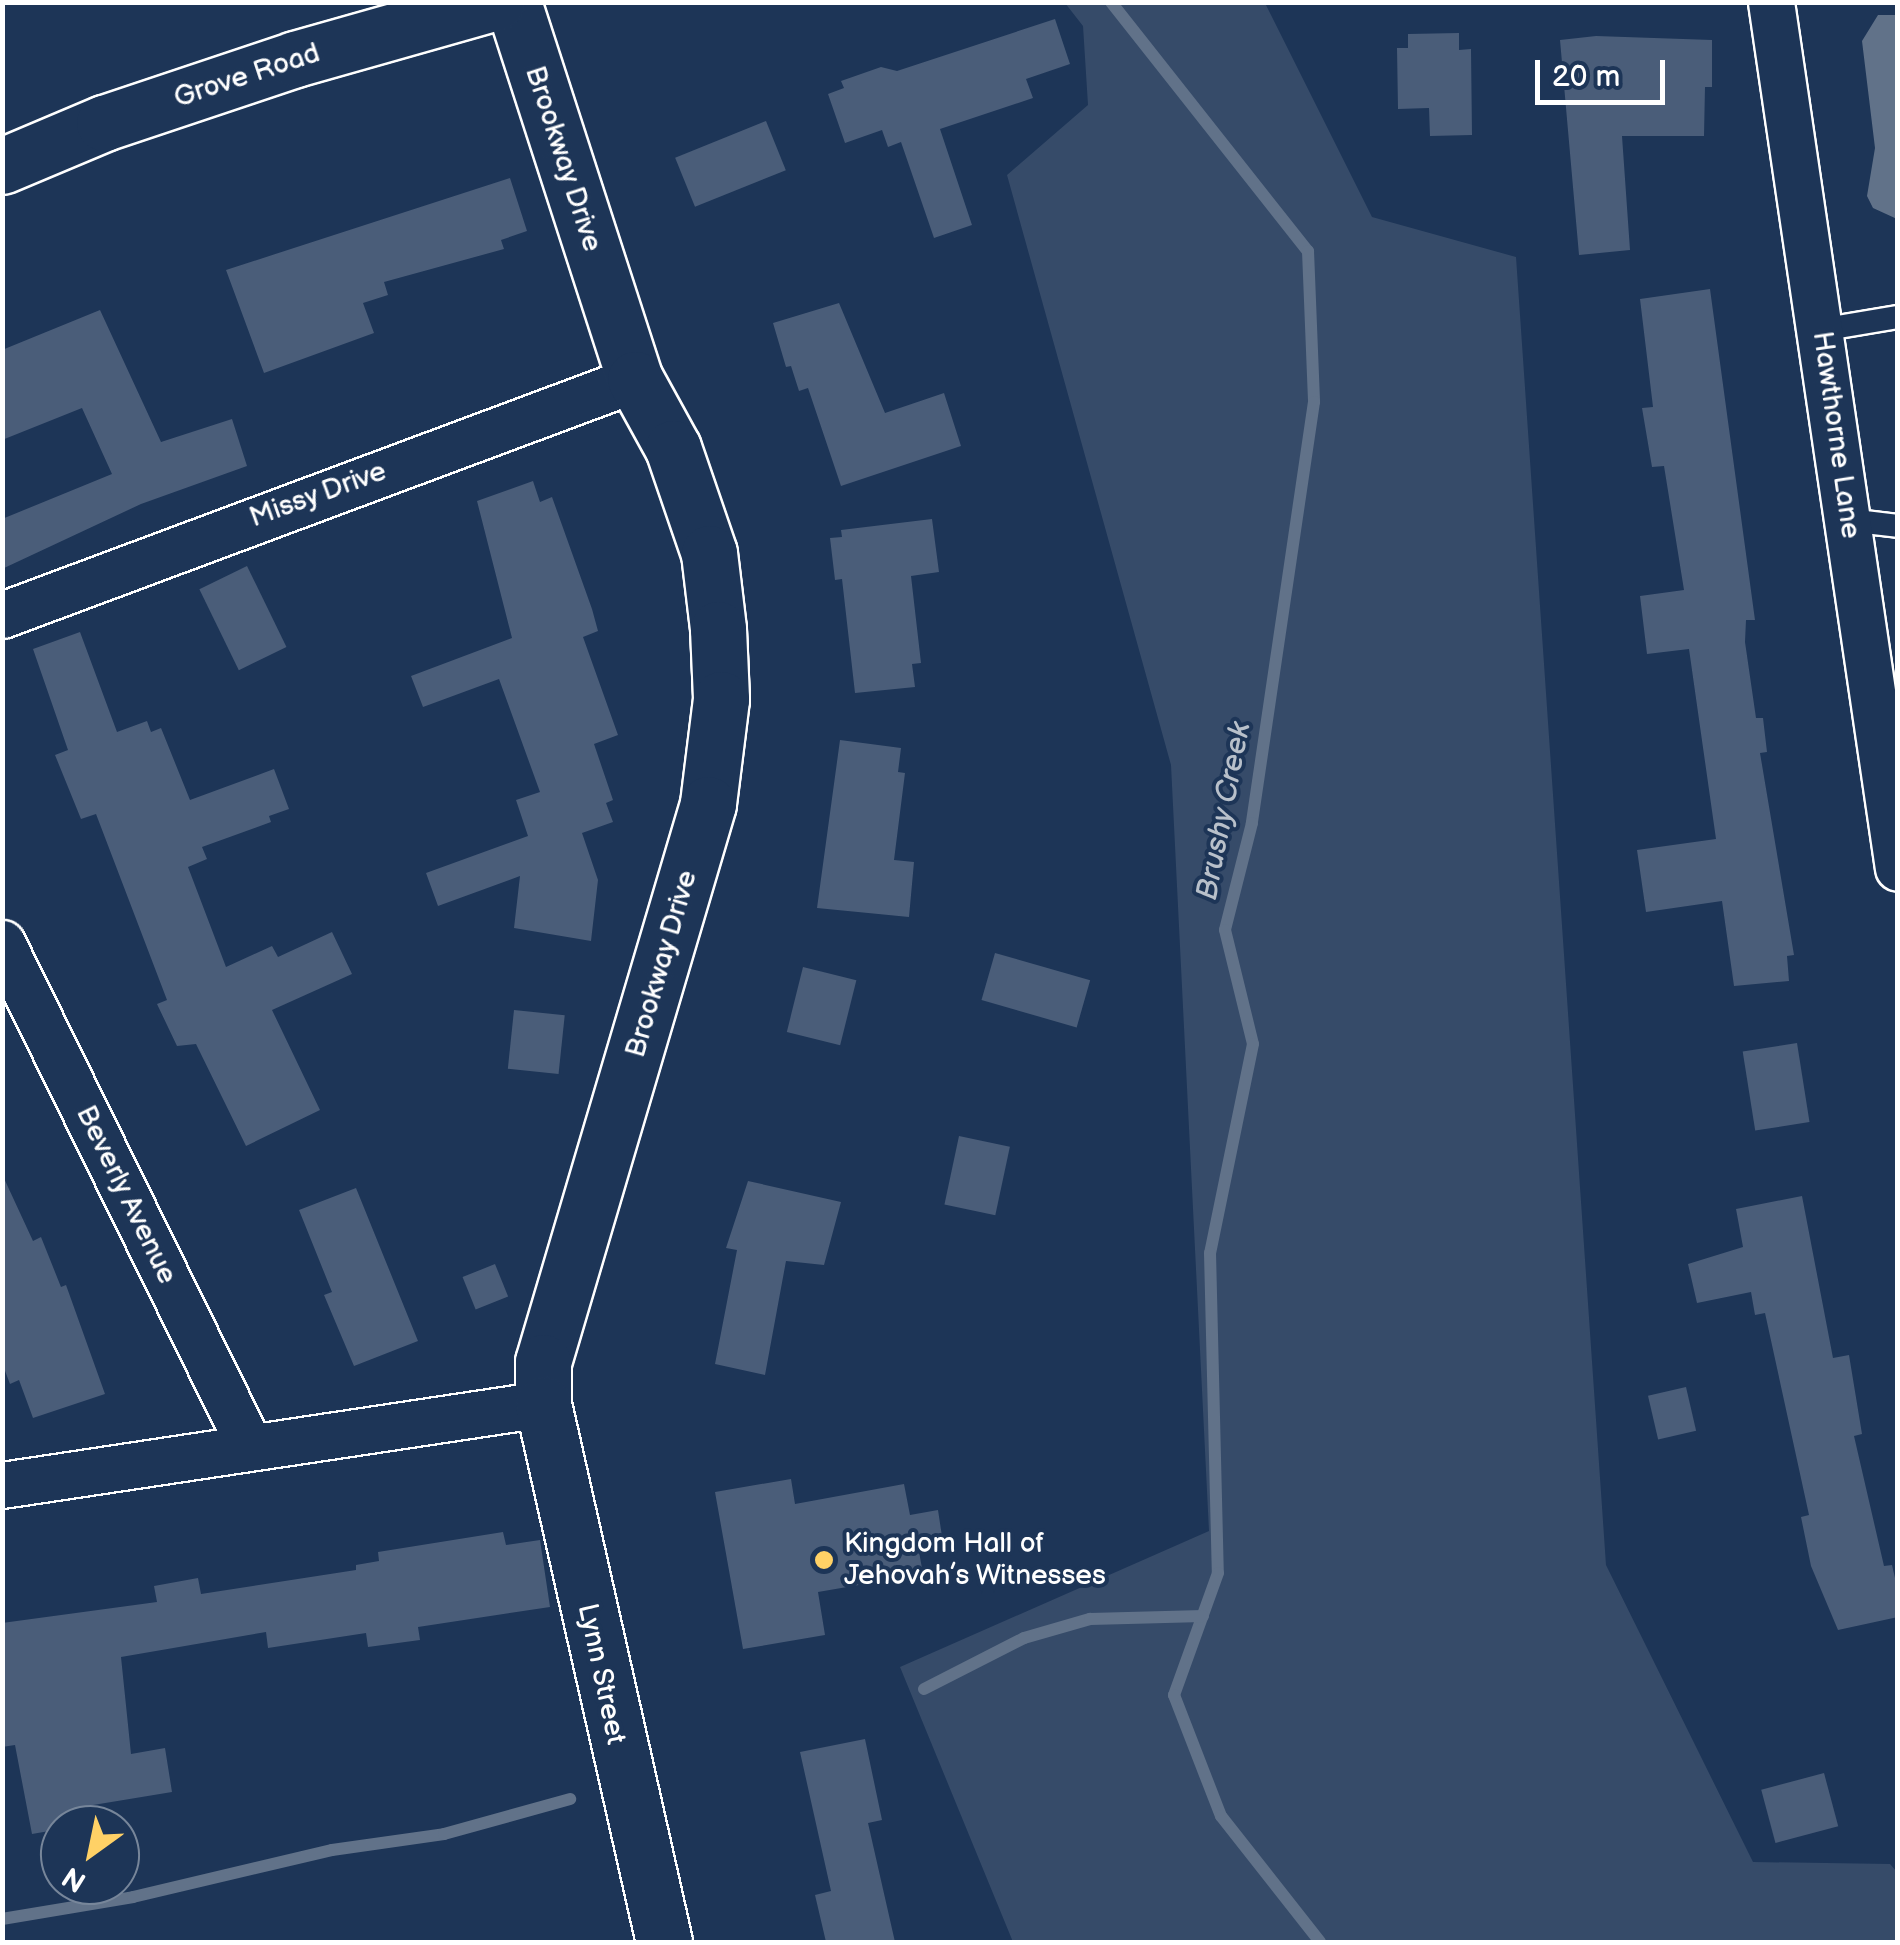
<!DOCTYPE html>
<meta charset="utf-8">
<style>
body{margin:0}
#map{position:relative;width:1900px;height:1945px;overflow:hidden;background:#1d3557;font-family:"Balsamiq Sans",sans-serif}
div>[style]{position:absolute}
.green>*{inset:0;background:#364b69}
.water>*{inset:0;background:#617289}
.stream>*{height:12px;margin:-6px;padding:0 6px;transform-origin:6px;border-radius:6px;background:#617289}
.building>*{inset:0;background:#4a5d79;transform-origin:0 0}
.roads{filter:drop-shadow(2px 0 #fff) drop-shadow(-2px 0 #fff) drop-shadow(0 2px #fff) drop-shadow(0 -2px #fff)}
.service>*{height:22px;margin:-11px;padding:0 11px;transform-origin:11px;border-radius:11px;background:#1d3557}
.minor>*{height:45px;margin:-22.5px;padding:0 22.5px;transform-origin:22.5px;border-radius:22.5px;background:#1d3557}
.tertiary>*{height:55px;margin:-27.5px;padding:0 27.5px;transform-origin:27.5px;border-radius:27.5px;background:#1d3557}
.secondary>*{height:55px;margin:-27.5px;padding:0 27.5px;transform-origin:27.5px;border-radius:27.5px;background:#1d3557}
.dots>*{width:28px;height:28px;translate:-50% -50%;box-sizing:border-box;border:5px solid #1d3557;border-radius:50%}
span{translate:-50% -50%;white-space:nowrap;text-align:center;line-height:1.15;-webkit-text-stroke:8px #1d3557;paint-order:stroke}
.street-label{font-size:28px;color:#fff}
.poi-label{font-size:28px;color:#fff}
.left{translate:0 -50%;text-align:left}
.water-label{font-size:30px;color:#b8c0ca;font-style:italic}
.frame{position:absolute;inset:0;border:5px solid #fff;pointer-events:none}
.north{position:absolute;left:40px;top:1805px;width:100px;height:100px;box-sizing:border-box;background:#1d3557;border:2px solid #77869a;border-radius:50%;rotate:213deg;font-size:28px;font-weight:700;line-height:40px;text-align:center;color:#fff}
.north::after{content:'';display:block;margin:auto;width:35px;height:45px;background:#ffd166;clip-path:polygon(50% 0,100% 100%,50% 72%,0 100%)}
.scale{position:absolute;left:1535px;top:60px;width:130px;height:45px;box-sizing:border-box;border:5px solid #fff;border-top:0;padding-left:12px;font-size:30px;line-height:35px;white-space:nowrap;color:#fff;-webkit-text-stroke:8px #1d3557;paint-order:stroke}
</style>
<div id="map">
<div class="green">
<i style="clip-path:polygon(1065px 3px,1265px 3px,1372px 217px,1516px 257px,1606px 1565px,1753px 1862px,1890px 1864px,1897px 1872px,1897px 1942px,1013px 1942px,900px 1667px,1209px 1531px,1171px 765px,1007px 175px,1088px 105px,1083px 26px)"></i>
</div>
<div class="water">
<i style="clip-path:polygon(1878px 15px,1897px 15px,1897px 219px,1873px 208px,1867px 196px,1875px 148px,1862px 41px)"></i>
</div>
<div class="stream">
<i style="left:1111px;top:2px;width:318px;rotate:51.7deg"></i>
<i style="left:1308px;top:251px;width:151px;rotate:87.7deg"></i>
<i style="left:1314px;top:402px;width:426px;rotate:98.4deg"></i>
<i style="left:1252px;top:823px;width:110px;rotate:104.2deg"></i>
<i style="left:1225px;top:930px;width:117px;rotate:76.2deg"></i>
<i style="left:1253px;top:1044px;width:213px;rotate:101.6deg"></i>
<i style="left:1210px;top:1253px;width:320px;rotate:88.6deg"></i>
<i style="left:1218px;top:1573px;width:130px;rotate:109.8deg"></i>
<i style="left:1174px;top:1695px;width:130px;rotate:68.8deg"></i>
<i style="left:1221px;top:1816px;width:160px;rotate:51.8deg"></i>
<i style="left:924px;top:1689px;width:112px;rotate:-27deg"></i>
<i style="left:1024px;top:1638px;width:69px;rotate:-16.1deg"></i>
<i style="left:1090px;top:1619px;width:113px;rotate:-1.5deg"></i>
<i style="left:2px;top:1919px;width:133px;rotate:-9.5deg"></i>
<i style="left:133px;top:1897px;width:204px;rotate:-13.3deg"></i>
<i style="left:332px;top:1850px;width:113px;rotate:-8.1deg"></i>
<i style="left:444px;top:1834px;width:131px;rotate:-15.5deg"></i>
</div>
<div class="building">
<i style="clip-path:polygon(1055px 19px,1070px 64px,1026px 79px,1033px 98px,940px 129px,972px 225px,934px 238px,901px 142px,888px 147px,882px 130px,845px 143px,828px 94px,844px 88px,841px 81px,881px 67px,897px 71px)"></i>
<i style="clip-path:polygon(1459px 33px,1459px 50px,1471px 49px,1472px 135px,1430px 136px,1429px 108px,1398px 109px,1397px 48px,1408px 48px,1408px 34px)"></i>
<i style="clip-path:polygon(1596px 36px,1712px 40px,1712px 87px,1705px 87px,1704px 136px,1622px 136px,1630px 250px,1579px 255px,1560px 40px)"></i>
<i style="left:766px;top:121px;width:53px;height:98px;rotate:68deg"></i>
<i style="clip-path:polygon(510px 178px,527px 231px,501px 240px,504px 249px,384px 282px,388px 295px,363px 303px,374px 333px,264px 373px,226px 270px)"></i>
<i style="clip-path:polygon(1710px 289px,1755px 620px,1746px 620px,1745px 642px,1756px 718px,1763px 718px,1767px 752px,1760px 753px,1794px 955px,1787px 956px,1789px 981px,1734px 986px,1722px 901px,1646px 912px,1637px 850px,1716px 839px,1689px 649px,1647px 654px,1640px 596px,1684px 590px,1664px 466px,1652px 467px,1642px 408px,1653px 407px,1640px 299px)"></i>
<i style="clip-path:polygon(839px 303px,885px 413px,944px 393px,961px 446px,841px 486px,808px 388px,799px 391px,791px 366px,786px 367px,773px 323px)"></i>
<i style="clip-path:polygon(100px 310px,161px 442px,232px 419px,247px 466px,141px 504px,2px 569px,2px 519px,112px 474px,82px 408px,2px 440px,2px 350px)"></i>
<i style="clip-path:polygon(533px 481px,540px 502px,552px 497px,592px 609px,598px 631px,583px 637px,618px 735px,594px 744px,613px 800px,606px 803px,613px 822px,582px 833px,598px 880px,591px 941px,514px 928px,520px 876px,438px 906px,426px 873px,528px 836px,516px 800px,540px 792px,499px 679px,423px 707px,411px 676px,512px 638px,477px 501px)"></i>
<i style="clip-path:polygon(932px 519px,939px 572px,911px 576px,921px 663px,912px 664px,915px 687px,855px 693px,842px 579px,835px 580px,830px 538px,842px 537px,841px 530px)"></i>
<i style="left:247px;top:566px;width:90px;height:53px;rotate:64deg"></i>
<i style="clip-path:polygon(80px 632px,117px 732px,147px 721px,151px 732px,161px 728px,190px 800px,274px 769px,289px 809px,269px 816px,271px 822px,202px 847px,207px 859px,188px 867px,226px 967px,272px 946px,278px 957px,332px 932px,352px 974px,272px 1010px,320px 1110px,246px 1146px,196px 1044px,177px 1046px,157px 1004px,167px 1000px,96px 814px,81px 819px,55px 755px,68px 750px,33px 649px)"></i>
<i style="clip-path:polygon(840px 740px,901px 748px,898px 772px,905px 773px,894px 860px,914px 862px,909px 917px,817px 908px)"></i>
<i style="left:995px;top:953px;width:99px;height:49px;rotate:16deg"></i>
<i style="left:803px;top:967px;width:55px;height:67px;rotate:14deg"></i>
<i style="left:514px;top:1010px;width:51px;height:59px;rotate:6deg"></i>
<i style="left:1797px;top:1043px;width:80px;height:55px;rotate:81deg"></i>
<i style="left:959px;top:1136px;width:52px;height:70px;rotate:12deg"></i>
<i style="clip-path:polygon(2px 1174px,33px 1241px,41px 1237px,61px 1287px,66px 1285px,105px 1394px,33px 1418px,19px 1380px,10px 1384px,2px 1363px)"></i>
<i style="clip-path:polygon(748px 1181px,841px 1202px,824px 1265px,786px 1261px,765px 1375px,715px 1364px,737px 1250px,726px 1248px)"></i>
<i style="clip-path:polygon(356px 1188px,418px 1341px,354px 1366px,324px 1295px,332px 1292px,299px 1210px)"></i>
<i style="clip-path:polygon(1802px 1196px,1833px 1358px,1849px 1355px,1862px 1434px,1854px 1436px,1884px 1566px,1892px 1565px,1898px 1591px,1898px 1617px,1838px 1630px,1811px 1566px,1801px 1517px,1809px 1515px,1765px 1313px,1755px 1315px,1751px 1292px,1697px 1303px,1688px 1264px,1743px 1247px,1736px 1209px)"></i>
<i style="left:495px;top:1264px;width:35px;height:35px;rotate:68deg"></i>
<i style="left:1686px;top:1387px;width:45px;height:39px;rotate:77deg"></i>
<i style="clip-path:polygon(791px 1479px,795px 1504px,904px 1484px,910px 1515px,938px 1510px,943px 1543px,918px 1546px,923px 1574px,818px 1592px,825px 1635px,743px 1649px,715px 1492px)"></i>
<i style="clip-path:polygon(503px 1532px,506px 1545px,540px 1540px,550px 1607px,418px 1627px,420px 1640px,368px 1647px,366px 1633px,268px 1648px,266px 1632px,121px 1657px,131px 1754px,165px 1748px,172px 1792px,81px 1807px,84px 1825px,32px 1834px,15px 1745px,2px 1747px,2px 1623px,157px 1602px,154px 1586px,198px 1578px,201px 1594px,356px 1570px,356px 1565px,379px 1561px,378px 1552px)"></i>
<i style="clip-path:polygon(865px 1739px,882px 1820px,868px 1823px,895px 1942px,826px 1942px,815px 1895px,831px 1891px,800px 1752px)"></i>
<i style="left:1824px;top:1773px;width:55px;height:65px;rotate:75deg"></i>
</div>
<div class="roads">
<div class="service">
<i style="left:1820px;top:330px;width:79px;rotate:-9.5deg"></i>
<i style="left:1848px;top:520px;width:50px;rotate:6.8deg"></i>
</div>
<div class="minor">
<i style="left:1771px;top:2px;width:875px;rotate:81.66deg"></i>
<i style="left:2px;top:615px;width:676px;rotate:-20.45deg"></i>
<i style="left:2px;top:943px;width:562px;rotate:63.8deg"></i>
<i style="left:2px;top:1485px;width:547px;rotate:-8.52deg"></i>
</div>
<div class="tertiary">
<i style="left:513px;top:2px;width:396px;rotate:72.1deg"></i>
<i style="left:635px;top:379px;width:79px;rotate:61.2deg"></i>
<i style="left:673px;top:448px;width:111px;rotate:71.1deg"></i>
<i style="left:709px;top:553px;width:77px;rotate:83.2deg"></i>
<i style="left:718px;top:629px;width:70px;rotate:87.5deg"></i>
<i style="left:721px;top:699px;width:106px;rotate:97.1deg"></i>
<i style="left:708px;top:804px;width:582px;rotate:106.47deg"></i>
<i style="left:543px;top:1362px;width:42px;rotate:90deg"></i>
<i style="left:543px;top:1404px;width:551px;rotate:77.32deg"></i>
</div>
<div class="secondary">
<i style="left:2px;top:166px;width:111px;rotate:-22.9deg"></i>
<i style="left:104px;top:123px;width:201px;rotate:-18.5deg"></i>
<i style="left:295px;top:59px;width:210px;rotate:-15.8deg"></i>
</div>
</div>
<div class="dots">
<i style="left:824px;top:1560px;background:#ffd166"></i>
</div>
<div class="street-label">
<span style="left:247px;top:76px;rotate:-18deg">Grove Road</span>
<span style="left:563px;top:159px;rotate:72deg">Brookway Drive</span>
<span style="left:1836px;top:435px;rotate:82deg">Hawthorne Lane</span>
<span style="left:318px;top:495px;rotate:-20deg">Missy Drive</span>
<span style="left:662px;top:964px;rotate:-74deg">Brookway Drive</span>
<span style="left:126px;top:1195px;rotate:64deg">Beverly Avenue</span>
<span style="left:601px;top:1674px;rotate:78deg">Lynn Street</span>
</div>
<div class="poi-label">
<span class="left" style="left:844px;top:1560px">Kingdom Hall of<br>Jehovah’s Witnesses</span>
</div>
<div class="water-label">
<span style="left:1224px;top:811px;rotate:-79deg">Brushy Creek</span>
</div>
<div class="frame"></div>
<div class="north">N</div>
<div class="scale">20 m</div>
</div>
